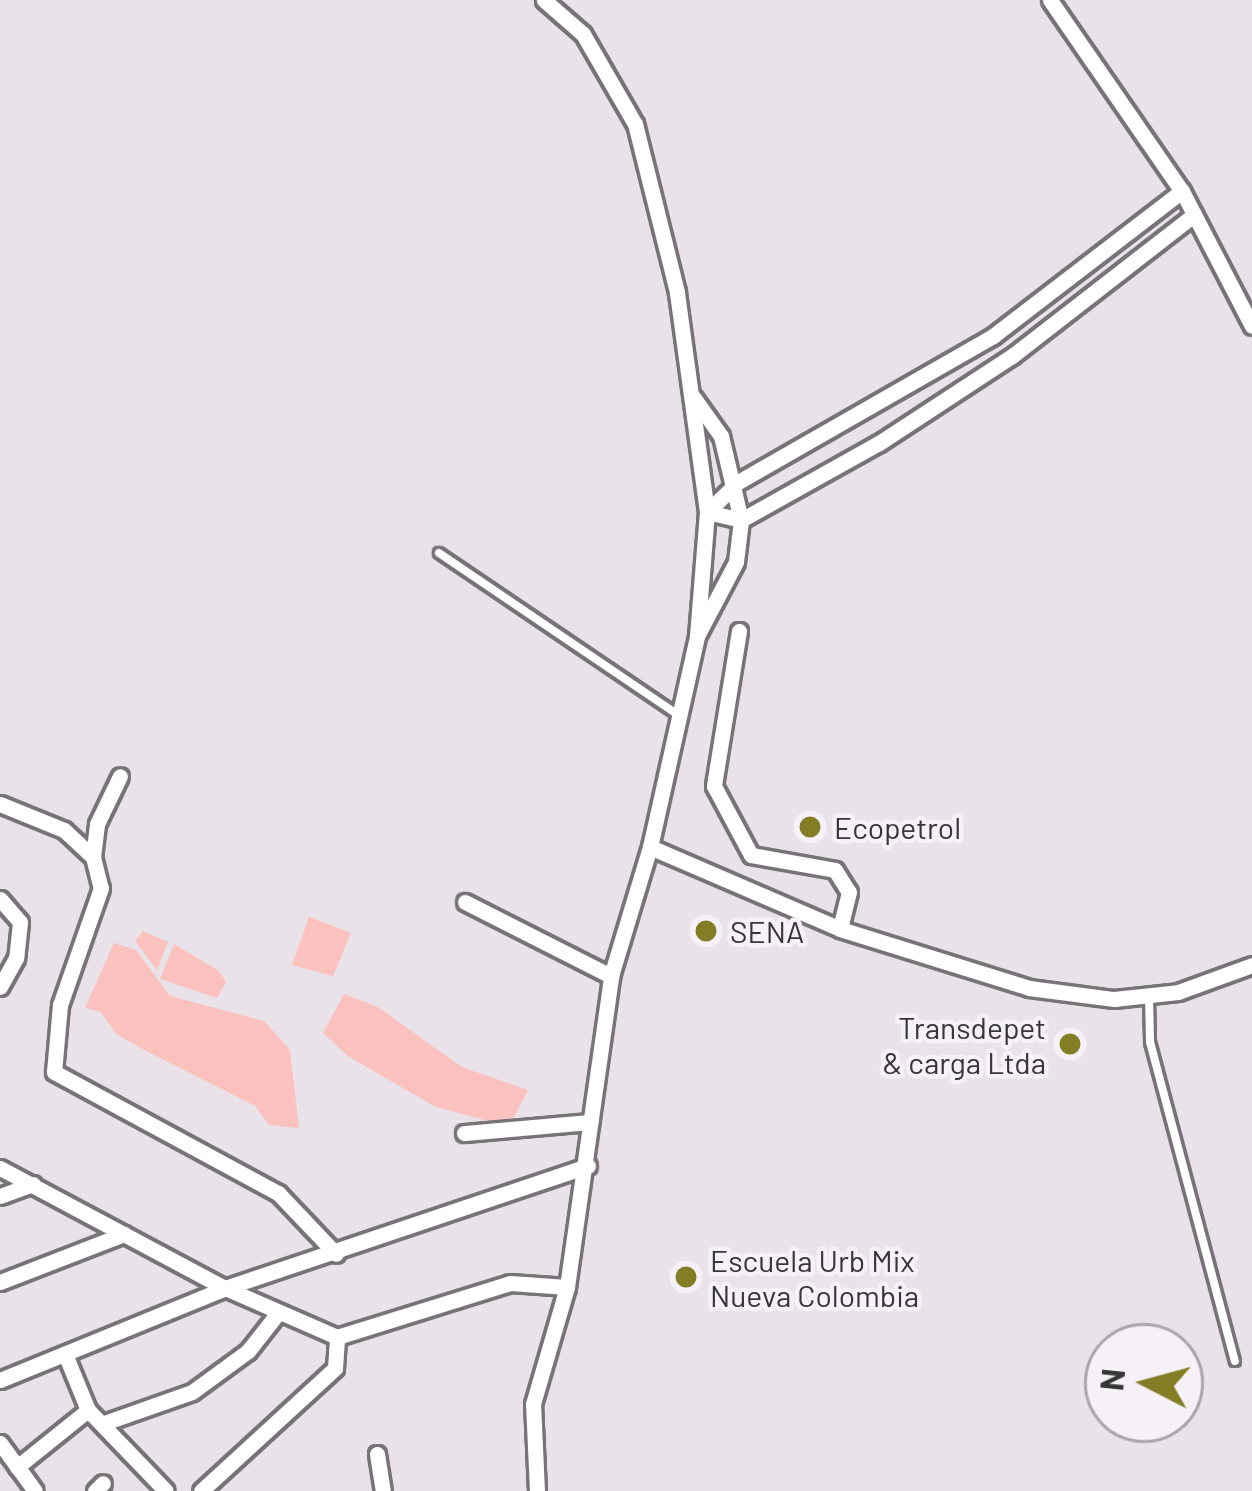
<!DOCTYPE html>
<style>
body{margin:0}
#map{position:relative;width:1252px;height:1491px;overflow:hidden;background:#e9e2e9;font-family:Barlow,sans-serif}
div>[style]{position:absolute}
.green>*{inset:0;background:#fac1bf}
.roads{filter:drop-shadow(3px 0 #787379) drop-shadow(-3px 0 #787379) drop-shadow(0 3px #787379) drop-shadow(0 -3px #787379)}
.lane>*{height:8px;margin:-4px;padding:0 4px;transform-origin:4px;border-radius:4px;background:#fff}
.street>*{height:15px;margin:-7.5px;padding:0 7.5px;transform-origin:7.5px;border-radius:7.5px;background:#fff}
.dots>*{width:33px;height:33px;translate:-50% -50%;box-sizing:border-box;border:6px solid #f6f0f7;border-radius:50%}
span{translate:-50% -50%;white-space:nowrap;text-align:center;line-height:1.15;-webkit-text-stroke:9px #f6f0f7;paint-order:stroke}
.poi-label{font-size:30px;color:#373538}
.left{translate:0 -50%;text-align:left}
.right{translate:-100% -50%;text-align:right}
.north{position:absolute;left:1084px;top:1323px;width:120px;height:120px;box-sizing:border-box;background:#f6f0f7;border:3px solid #aaa5ab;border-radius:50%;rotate:276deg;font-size:33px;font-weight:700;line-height:48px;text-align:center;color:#373538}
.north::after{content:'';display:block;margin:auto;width:42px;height:54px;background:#837e25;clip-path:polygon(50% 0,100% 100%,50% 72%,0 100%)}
</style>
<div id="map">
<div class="green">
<i style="clip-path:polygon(309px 917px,351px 933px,333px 976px,292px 965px)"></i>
<i style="clip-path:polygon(143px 931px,168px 942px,157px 970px,135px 941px)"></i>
<i style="clip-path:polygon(114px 943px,136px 950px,170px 996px,264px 1021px,290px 1050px,299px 1128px,269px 1125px,255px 1106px,144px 1050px,116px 1034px,101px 1012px,85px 1008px)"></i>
<i style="clip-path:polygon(174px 944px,219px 971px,226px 982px,217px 998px,160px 979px)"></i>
<i style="clip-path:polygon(344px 994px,378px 1007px,462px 1067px,528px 1090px,514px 1117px,500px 1124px,436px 1107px,349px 1057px,323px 1033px)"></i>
</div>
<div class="roads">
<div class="lane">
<i style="left:439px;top:553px;width:289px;rotate:34.1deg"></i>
<i style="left:1149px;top:997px;width:45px;rotate:88.7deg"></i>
<i style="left:1150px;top:1042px;width:330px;rotate:75.1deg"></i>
</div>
<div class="street">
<i style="left:1050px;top:0;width:232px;rotate:55.4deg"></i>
<i style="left:1182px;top:191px;width:152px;rotate:62.6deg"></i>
<i style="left:694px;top:398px;width:47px;rotate:54.6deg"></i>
<i style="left:721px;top:436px;width:86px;rotate:76.6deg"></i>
<i style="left:741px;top:520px;width:42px;rotate:96.8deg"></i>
<i style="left:736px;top:562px;width:81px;rotate:117.8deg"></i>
<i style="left:707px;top:512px;width:35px;rotate:13deg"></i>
<i style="left:741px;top:520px;width:158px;rotate:-29.2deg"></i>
<i style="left:879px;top:443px;width:159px;rotate:-33.2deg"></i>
<i style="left:1012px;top:356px;width:230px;rotate:-37.8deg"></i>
<i style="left:707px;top:512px;width:43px;rotate:-44.1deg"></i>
<i style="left:738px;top:482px;width:294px;rotate:-29.8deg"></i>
<i style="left:993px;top:336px;width:238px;rotate:-37.5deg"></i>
<i style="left:739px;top:631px;width:157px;rotate:99.2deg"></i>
<i style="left:714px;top:786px;width:78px;rotate:61.8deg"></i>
<i style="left:751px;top:855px;width:85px;rotate:10.1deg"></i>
<i style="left:835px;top:870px;width:26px;rotate:58deg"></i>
<i style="left:849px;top:892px;width:38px;rotate:104deg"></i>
<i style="left:0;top:804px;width:69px;rotate:22.1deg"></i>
<i style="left:64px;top:830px;width:40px;rotate:43deg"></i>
<i style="left:93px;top:857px;width:32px;rotate:76deg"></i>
<i style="left:101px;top:888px;width:124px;rotate:109.3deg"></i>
<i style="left:60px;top:1005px;width:67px;rotate:95.1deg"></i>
<i style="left:54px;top:1072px;width:255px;rotate:28.4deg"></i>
<i style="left:278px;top:1193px;width:84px;rotate:46.4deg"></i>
<i style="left:650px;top:847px;width:207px;rotate:23.3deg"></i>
<i style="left:840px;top:929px;width:198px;rotate:17.3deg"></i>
<i style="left:1029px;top:988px;width:86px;rotate:7.4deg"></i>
<i style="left:1114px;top:999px;width:64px;rotate:-6.2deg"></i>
<i style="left:1178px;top:992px;width:79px;rotate:-20deg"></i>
<i style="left:93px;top:857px;width:33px;rotate:-83deg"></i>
<i style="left:97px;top:824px;width:53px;rotate:-64.4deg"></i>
<i style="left:0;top:899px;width:30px;rotate:49deg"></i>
<i style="left:20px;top:922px;width:36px;rotate:96deg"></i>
<i style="left:16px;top:958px;width:33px;rotate:119deg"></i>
<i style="left:465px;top:902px;width:164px;rotate:26.9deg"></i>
<i style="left:464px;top:1133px;width:127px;rotate:-5deg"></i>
<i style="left:0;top:1168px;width:255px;rotate:28.1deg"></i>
<i style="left:225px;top:1288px;width:122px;rotate:23.6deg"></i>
<i style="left:337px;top:1337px;width:181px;rotate:-17.3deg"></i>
<i style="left:510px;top:1283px;width:57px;rotate:4deg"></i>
<i style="left:0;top:1196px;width:35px;rotate:-20deg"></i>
<i style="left:0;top:1282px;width:133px;rotate:-21.2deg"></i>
<i style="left:65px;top:1354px;width:61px;rotate:67.7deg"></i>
<i style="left:88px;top:1410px;width:112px;rotate:46.1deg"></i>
<i style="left:0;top:1380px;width:243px;rotate:-22.2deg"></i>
<i style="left:225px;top:1288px;width:383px;rotate:-18.6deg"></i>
<i style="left:104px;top:1423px;width:93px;rotate:-19.4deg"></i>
<i style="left:192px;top:1392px;width:69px;rotate:-36.2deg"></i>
<i style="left:248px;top:1351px;width:47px;rotate:-51.9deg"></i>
<i style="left:0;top:1443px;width:59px;rotate:53.9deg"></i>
<i style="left:377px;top:1454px;width:37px;rotate:81deg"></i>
<i style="left:17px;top:1467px;width:91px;rotate:-38.8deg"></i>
<i style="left:95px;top:1491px;width:11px;rotate:-45deg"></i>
<i style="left:201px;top:1491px;width:182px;rotate:-42.5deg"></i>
<i style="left:335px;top:1368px;width:31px;rotate:-86deg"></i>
<i style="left:537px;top:1491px;width:87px;rotate:-92.6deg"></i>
<i style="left:533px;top:1404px;width:122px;rotate:-73.8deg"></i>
<i style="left:567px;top:1287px;width:314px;rotate:-81.9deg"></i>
<i style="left:611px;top:976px;width:135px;rotate:-73.2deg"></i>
<i style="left:650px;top:847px;width:216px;rotate:-77.4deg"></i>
<i style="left:697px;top:636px;width:124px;rotate:-85.4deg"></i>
<i style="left:707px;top:512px;width:222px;rotate:-97.8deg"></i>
<i style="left:677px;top:292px;width:173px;rotate:-104deg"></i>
<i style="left:635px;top:124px;width:104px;rotate:-120deg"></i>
<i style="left:583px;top:34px;width:52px;rotate:-138.9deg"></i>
</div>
</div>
<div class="dots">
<i style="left:810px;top:827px;background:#837e25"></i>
<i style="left:706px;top:931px;background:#837e25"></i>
<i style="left:1070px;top:1044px;background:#837e25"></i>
<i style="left:686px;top:1277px;background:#837e25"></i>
</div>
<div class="poi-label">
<span class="left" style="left:834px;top:827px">Ecopetrol</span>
<span class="left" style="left:730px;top:931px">SENA</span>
<span class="right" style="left:1046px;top:1044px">Transdepet<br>&amp; carga Ltda</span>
<span class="left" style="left:710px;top:1277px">Escuela Urb Mix<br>Nueva Colombia</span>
</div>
<div class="north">N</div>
</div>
